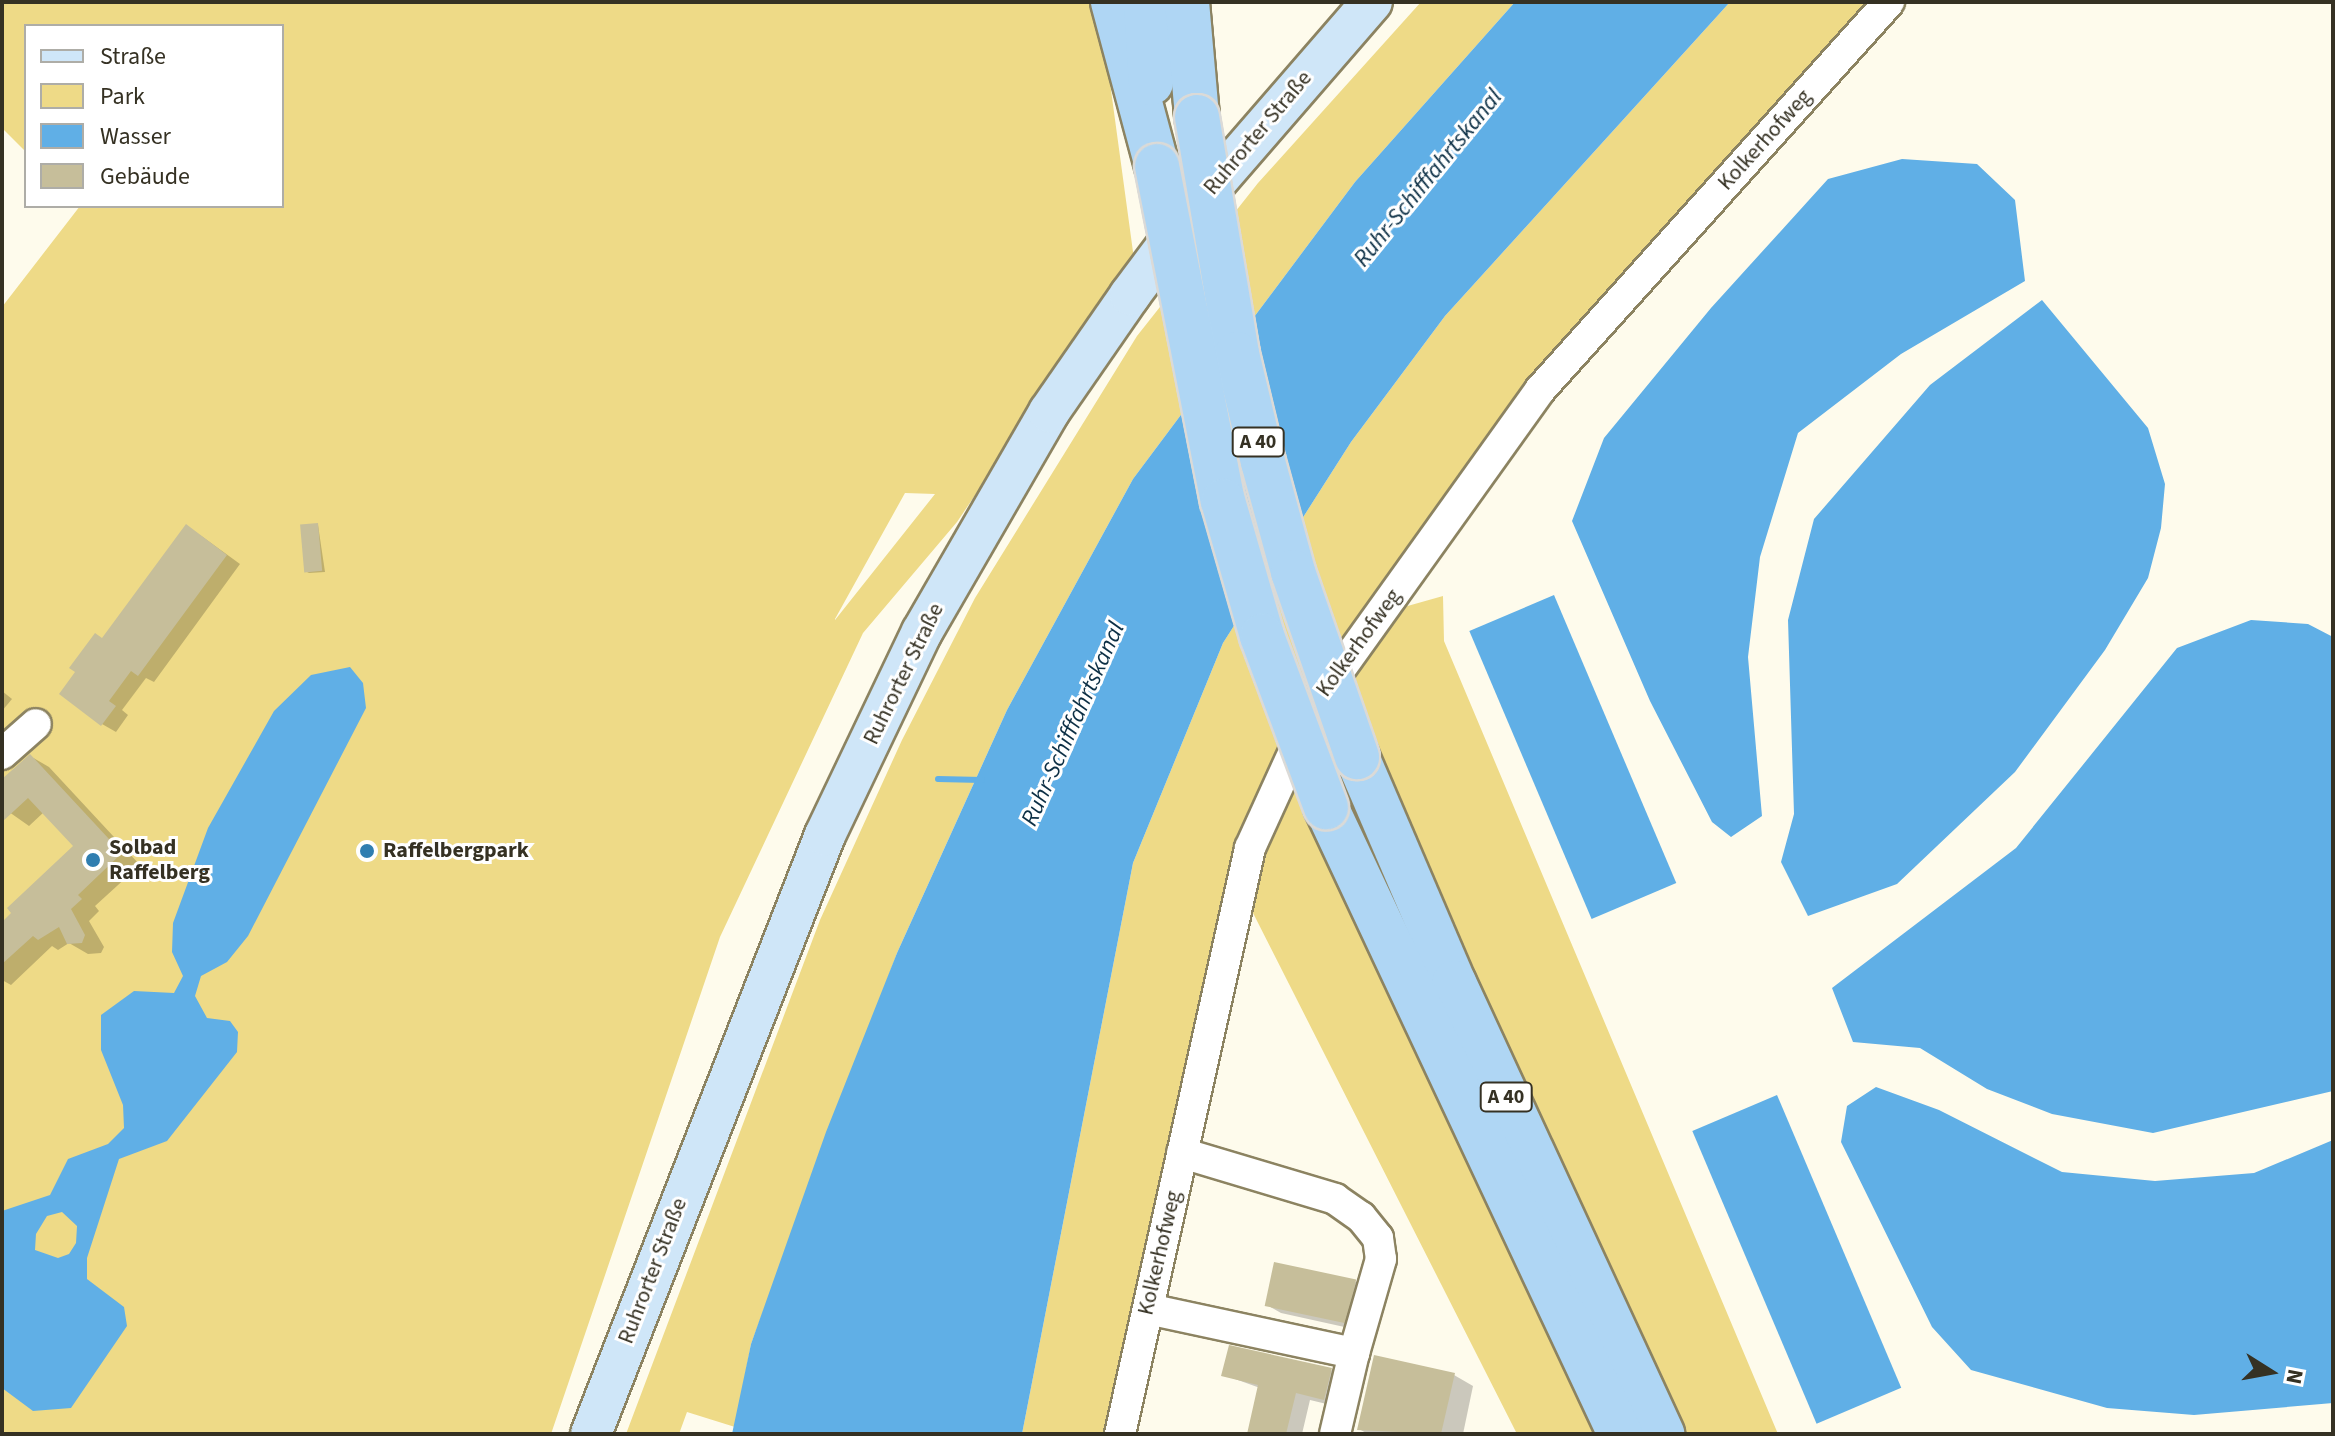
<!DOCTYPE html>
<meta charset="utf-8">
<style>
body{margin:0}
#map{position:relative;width:2335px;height:1436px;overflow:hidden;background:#fefbec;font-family:"Source Sans 3",sans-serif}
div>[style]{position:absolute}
.green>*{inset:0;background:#eeda87}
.water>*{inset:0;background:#60afe6;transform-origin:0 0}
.shadow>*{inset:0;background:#0003}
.stream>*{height:6px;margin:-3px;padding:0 3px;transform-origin:3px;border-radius:3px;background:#60afe6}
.building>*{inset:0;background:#c6be9a;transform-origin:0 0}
.roads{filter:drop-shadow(2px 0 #8c8361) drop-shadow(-2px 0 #8c8361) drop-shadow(0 2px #8c8361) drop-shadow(0 -2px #8c8361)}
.minor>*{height:30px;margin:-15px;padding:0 15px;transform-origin:15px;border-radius:15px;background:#fff}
.major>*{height:40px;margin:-20px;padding:0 20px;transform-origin:20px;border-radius:20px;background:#cfe6f8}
.highway>*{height:44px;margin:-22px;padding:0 22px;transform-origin:22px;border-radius:22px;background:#afd6f4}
.bridges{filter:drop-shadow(2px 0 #dbdad7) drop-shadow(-2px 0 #dbdad7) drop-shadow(0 2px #dbdad7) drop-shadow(0 -2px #dbdad7)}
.highway-bridge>*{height:44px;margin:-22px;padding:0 22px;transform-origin:22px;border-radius:22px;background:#afd6f4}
.dots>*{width:22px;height:22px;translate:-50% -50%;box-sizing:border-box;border:4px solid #fff;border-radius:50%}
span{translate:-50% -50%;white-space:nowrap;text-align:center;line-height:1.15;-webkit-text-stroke:6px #fff;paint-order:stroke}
.shield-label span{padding:2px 6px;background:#fff;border:2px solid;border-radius:6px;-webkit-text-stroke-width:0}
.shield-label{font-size:20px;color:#353123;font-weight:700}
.street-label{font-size:22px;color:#353123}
.poi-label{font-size:22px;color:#353123;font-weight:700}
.left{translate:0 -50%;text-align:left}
.water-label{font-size:24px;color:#0c2f45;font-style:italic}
.frame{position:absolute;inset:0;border:4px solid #353123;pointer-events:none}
.legend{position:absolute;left:24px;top:24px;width:260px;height:184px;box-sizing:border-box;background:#fff;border:2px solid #aeada7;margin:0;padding:10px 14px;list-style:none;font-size:24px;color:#353123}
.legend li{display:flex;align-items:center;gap:16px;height:40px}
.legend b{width:40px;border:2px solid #aeada7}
.north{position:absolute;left:2231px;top:1332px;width:80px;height:80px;-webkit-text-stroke:6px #fff;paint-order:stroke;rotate:101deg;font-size:22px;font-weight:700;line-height:32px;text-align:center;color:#353123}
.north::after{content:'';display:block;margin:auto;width:28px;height:36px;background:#353123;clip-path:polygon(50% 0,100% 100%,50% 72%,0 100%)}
</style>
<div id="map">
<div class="green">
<i style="clip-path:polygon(evenodd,2px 2px,1099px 2px,1134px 259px,957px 522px,863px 633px,720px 937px,551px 1434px,2px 1434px,2px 307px,80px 206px,282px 206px,282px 26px,26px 26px,26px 152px,2px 128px,2px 2px,905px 493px,935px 494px,835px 620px,835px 619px,905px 493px)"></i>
<i style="clip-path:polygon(1421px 2px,1515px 2px,1355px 182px,1133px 479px,1007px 710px,897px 953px,751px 1344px,735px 1427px,687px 1412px,679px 1434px,626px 1434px,820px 920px,902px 740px,975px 598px,1137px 336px,1258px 183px)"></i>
<i style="clip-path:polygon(1730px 2px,1899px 2px,1546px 397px,1404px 607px,1443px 596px,1444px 641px,1778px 1434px,1517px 1434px,1251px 909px,1127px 1434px,1022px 1434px,1133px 863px,1223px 643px,1351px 442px,1445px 316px)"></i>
</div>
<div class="water">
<i style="clip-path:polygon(1515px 2px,1730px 2px,1445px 316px,1351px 442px,1223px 643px,1133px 863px,1022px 1434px,732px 1434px,751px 1344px,826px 1132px,897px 953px,1007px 710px,1133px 479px,1355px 182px)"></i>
<i style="clip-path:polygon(1902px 159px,1977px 164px,2015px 200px,2025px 281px,1901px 354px,1798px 433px,1760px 557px,1748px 657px,1762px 816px,1731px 837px,1712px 822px,1650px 701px,1572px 521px,1604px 438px,1711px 308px,1828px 179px)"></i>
<i style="clip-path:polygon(2042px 300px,2148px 428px,2165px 484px,2161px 528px,2148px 578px,2105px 650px,2015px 772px,1897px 884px,1808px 916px,1781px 862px,1794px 814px,1788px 620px,1814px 519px,1930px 385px)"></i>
<i style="left:1554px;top:595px;width:313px;height:92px;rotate:67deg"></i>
<i style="clip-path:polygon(2251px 620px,2308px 624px,2333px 637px,2333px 1091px,2153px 1133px,2052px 1114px,1987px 1089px,1920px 1048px,1853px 1042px,1832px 988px,2016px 848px,2177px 648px)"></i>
<i style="clip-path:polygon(evenodd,350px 667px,363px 683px,366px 708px,248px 936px,227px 962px,201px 976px,195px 996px,207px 1018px,230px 1021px,238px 1032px,237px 1052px,167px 1141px,119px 1159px,87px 1258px,87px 1279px,124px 1307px,127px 1326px,71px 1408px,33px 1411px,2px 1388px,2px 1211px,50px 1195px,68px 1159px,108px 1144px,124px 1128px,123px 1105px,101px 1050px,101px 1015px,134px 991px,174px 993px,183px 976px,172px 952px,173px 923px,208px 828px,274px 711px,311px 675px,350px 667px,62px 1212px,77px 1226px,76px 1243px,69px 1254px,58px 1258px,35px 1250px,36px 1234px,47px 1216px,62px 1212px)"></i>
<i style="clip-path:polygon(1876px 1087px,1939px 1110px,2062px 1172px,2155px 1181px,2254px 1173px,2333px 1140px,2333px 1403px,2194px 1415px,2107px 1408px,1971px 1370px,1932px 1327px,1841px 1142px,1847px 1106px)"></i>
<i style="left:1777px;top:1095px;width:318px;height:92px;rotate:67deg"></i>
</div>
<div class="shadow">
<i style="clip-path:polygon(318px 525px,325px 572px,309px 573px,305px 571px)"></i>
<i style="clip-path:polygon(200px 535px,240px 564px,154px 682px,146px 678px,122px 710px,128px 715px,116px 732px,102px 724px,103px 639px)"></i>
<i style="clip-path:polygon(2px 691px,12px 699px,2px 711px)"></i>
<i style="clip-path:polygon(30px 756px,49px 767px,140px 865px,95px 906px,99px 911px,89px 921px,104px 947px,101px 953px,88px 954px,69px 943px,58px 950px,52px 946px,11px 985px,2px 980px,2px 924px,76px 847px,44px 812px,29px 826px,2px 807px,2px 782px)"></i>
<i style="clip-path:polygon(1276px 1264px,1356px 1282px,1370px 1290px,1358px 1330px,1281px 1313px,1267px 1305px)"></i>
<i style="clip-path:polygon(1331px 1370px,1345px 1378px,1339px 1407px,1310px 1400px,1302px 1434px,1249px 1434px,1260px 1388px,1224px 1375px)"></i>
<i style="clip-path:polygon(1454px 1375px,1473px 1386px,1463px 1434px,1368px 1434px,1359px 1429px)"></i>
</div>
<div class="stream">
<i style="left:938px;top:779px;width:44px;rotate:1.3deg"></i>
</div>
<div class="building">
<i style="left:318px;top:523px;width:48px;height:18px;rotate:85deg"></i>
<i style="clip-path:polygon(186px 524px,227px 555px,138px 676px,131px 671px,109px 701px,116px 706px,101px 726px,59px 694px,75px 672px,69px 668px,95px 633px,102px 638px)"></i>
<i style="clip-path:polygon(30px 754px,122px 853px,78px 895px,82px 899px,71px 909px,85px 935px,82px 943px,67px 944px,59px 927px,38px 940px,33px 936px,2px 964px,2px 922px,11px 913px,7px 908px,73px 846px,28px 798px,2px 822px,2px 779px)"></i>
<i style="left:1274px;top:1262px;width:84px;height:45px;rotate:12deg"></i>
<i style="clip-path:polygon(1229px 1345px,1332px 1368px,1324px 1400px,1296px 1393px,1286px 1434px,1247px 1434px,1258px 1385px,1221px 1376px)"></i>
<i style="clip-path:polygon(1374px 1355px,1455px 1373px,1441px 1434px,1357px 1430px)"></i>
</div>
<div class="roads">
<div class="minor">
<i style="left:2px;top:754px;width:45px;rotate:-41.4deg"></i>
<i style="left:1182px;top:1153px;width:160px;rotate:16.7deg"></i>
<i style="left:1335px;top:1199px;width:32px;rotate:35deg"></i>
<i style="left:1361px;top:1217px;width:27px;rotate:51deg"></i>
<i style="left:1378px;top:1238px;width:21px;rotate:82deg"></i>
<i style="left:1381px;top:1259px;width:98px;rotate:106deg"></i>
<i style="left:1148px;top:1309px;width:211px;rotate:12.1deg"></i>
<i style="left:1354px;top:1353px;width:83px;rotate:103.2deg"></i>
<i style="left:1120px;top:1434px;width:600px;rotate:-77.49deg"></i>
<i style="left:1250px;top:848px;width:159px;rotate:-65.5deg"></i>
<i style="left:1316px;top:703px;width:385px;rotate:-54.4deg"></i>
<i style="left:1540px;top:390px;width:522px;rotate:-48.03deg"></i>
</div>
<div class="major">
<i style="left:591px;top:1434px;width:643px;rotate:-68.66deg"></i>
<i style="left:825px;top:835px;width:225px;rotate:-64.5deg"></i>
<i style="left:922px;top:632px;width:254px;rotate:-60deg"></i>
<i style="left:1049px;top:412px;width:142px;rotate:-55.3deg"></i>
<i style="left:1130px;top:295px;width:122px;rotate:-53.3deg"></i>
<i style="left:1203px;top:197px;width:258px;rotate:-49.1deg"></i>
</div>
<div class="highway">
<i style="left:1113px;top:2px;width:170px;rotate:75deg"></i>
<i style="left:1146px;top:2px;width:81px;rotate:86.5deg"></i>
<i style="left:1187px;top:2px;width:115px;rotate:85deg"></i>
<i style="left:1357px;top:757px;width:246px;rotate:66.8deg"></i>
<i style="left:1454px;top:983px;width:497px;rotate:65.2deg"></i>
<i style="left:1326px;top:807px;width:693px;rotate:64.88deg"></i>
</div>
</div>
<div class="bridges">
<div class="highway-bridge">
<i style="left:1197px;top:117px;width:240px;rotate:80.4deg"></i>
<i style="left:1237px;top:354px;width:111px;rotate:76.5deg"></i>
<i style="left:1263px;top:462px;width:114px;rotate:74.7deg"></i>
<i style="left:1293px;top:572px;width:196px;rotate:70.9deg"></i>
<i style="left:1157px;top:166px;width:341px;rotate:78.9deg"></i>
<i style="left:1223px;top:501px;width:141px;rotate:73.9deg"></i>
<i style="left:1262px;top:636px;width:183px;rotate:69.5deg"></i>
</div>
</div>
<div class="dots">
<i style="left:367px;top:851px;background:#307eb0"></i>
<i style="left:93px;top:860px;background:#307eb0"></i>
</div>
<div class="shield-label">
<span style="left:1258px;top:442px">A 40</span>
<span style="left:1506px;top:1097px">A 40</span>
</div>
<div class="street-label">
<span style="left:1258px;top:133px;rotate:-50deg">Ruhrorter Straße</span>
<span style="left:1765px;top:140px;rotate:-48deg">Kolkerhofweg</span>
<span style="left:1359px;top:643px;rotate:-54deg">Kolkerhofweg</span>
<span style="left:904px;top:674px;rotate:-64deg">Ruhrorter Straße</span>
<span style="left:1160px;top:1253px;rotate:-77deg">Kolkerhofweg</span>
<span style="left:653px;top:1271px;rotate:-69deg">Ruhrorter Straße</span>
</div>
<div class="poi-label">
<span class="left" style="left:109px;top:860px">Solbad<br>Raffelberg</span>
<span class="left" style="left:383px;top:851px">Raffelbergpark</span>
</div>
<div class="water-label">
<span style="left:1428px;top:178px;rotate:-51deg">Ruhr-Schifffahrtskanal</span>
<span style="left:1073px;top:724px;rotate:-66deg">Ruhr-Schifffahrtskanal</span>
</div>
<div class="frame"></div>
<ul class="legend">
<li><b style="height:10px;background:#cfe6f8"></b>Straße</li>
<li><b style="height:22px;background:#eeda87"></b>Park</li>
<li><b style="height:22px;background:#60afe6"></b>Wasser</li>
<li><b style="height:22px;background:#c6be9a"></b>Gebäude</li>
</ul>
<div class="north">N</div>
</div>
